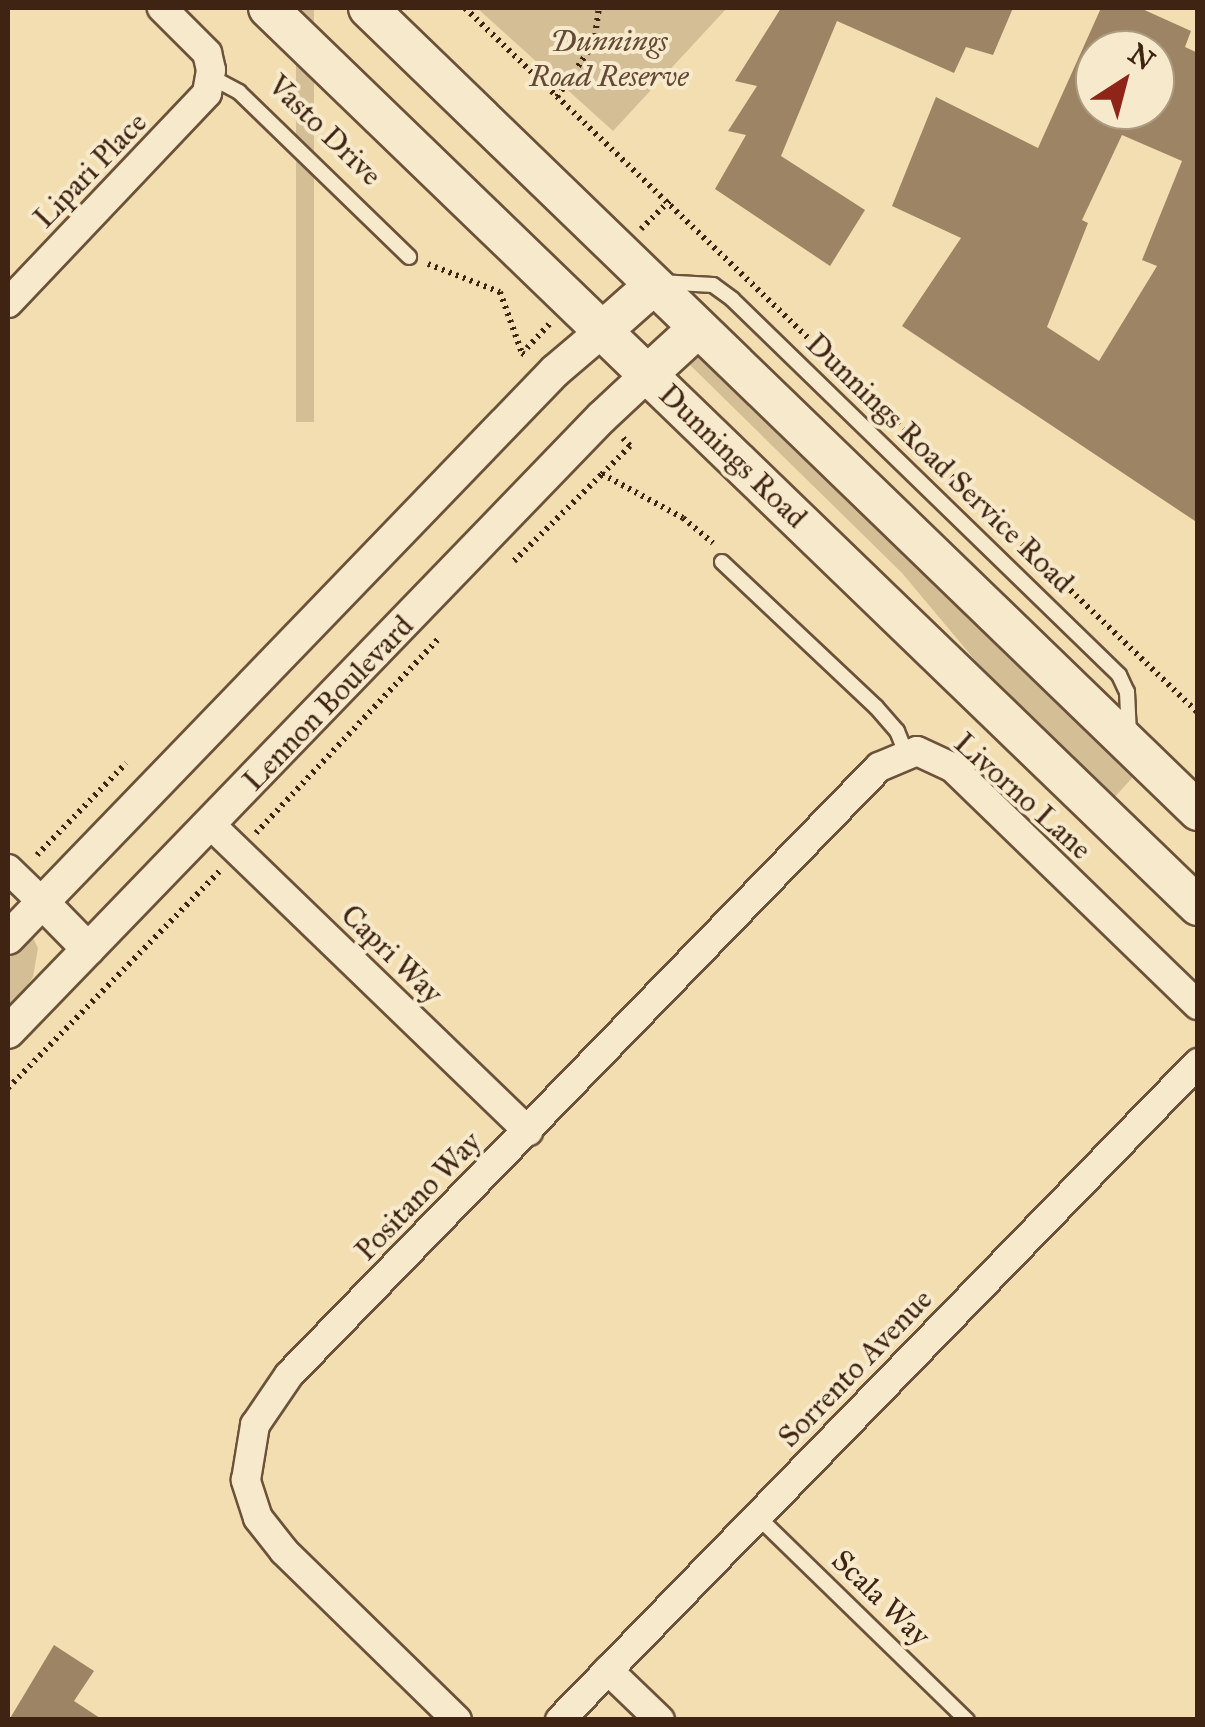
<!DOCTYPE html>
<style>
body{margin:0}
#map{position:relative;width:1205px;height:1727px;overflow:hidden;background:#f3deb1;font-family:"IM FELL Great Primer",serif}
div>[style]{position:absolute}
.green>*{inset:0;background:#d4be96;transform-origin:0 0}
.building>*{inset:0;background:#9d8465}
.path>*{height:6px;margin-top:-3px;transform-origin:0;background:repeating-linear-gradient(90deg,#3f2313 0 2.5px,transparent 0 7.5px)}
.roads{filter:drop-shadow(2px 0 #6c523a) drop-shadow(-2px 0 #6c523a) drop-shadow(0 2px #6c523a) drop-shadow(0 -2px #6c523a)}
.service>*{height:14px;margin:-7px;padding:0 7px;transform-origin:7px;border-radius:7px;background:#f7eacc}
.minor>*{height:28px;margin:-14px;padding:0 14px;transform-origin:14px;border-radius:14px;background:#f7eacc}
.tertiary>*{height:32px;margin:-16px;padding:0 16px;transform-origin:16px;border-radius:16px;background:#f7eacc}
.secondary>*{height:38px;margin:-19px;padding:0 19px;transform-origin:19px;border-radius:19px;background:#f7eacc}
span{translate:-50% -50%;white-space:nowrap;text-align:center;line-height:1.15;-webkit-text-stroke:8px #f7eacc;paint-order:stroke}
.park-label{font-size:30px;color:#644a34;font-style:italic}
.street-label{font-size:30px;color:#3f2313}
.frame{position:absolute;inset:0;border:10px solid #3f2313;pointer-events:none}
.north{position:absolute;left:1075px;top:30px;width:100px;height:100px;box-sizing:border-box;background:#f7eacc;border:2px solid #ad9a82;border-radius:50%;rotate:36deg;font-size:28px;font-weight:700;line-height:40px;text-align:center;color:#3f2313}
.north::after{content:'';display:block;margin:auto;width:35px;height:45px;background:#8f2418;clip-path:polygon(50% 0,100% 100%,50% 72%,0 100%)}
</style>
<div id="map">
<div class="green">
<i style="left:296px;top:8px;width:18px;height:414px"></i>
<i style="clip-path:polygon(477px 8px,727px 8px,613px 131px)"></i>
<i style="clip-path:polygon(696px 354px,1133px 777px,1111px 801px,1005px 696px,902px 573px,690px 365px)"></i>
<i style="clip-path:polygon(32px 936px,38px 948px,33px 977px,8px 1013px,8px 959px)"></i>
</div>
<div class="building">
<i style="clip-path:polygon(781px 8px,1013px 8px,993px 55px,966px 47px,954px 73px,837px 21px,781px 156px,865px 210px,830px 266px,715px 189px,746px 135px,728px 131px,757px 86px,735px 81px)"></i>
<i style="clip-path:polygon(evenodd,1101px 8px,1140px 8px,1191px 31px,1185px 47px,1198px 53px,1198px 523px,902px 326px,961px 238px,892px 206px,936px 97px,1038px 148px,1101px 8px,1095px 50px,1155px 50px,1155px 110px,1095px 110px,1095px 50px,1101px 8px,1122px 135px,1182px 161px,1142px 260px,1157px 266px,1099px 361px,1047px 327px,1088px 223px,1082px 220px,1122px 135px)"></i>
<i style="clip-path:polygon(54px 1645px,94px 1671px,74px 1701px,103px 1720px,9px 1720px)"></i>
</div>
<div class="path">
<i style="left:465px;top:8px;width:1017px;rotate:43.88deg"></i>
<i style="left:557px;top:97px;width:65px;rotate:-55.6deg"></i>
<i style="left:594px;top:43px;width:35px;rotate:-82deg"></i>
<i style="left:641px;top:229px;width:41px;rotate:-45deg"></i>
<i style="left:428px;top:264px;width:77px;rotate:21.3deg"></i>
<i style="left:500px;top:292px;width:65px;rotate:70.2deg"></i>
<i style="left:522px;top:353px;width:6px;rotate:31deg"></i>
<i style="left:527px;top:348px;width:33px;rotate:-47deg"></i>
<i style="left:623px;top:438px;width:11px;rotate:49deg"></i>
<i style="left:630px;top:446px;width:40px;rotate:135deg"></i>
<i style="left:602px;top:474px;width:92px;rotate:28.5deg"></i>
<i style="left:683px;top:518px;width:39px;rotate:40deg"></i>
<i style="left:514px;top:561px;width:124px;rotate:-44.7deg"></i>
<i style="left:256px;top:833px;width:267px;rotate:-46.8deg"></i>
<i style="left:37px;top:855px;width:128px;rotate:-45.9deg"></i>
<i style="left:8px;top:1088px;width:303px;rotate:-45.7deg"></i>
</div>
<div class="roads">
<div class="service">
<i style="left:211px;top:77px;width:32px;rotate:28deg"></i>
<i style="left:239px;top:92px;width:237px;rotate:44.1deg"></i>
<i style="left:659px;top:282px;width:54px;rotate:3.2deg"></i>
<i style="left:713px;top:285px;width:24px;rotate:36deg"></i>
<i style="left:732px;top:299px;width:540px;rotate:44.17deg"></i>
<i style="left:1119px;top:675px;width:19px;rotate:65deg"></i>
<i style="left:1127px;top:692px;width:42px;rotate:87.3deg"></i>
<i style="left:722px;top:562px;width:212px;rotate:43.3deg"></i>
<i style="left:876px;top:707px;width:32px;rotate:49deg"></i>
<i style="left:897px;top:731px;width:24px;rotate:68deg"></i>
<i style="left:757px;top:1516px;width:293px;rotate:44.2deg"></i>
</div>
<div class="minor">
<i style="left:8px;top:303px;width:289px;rotate:-46.5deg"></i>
<i style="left:207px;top:93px;width:23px;rotate:-80deg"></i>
<i style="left:211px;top:70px;width:17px;rotate:-103deg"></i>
<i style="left:207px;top:53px;width:64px;rotate:-135deg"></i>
<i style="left:211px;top:825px;width:441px;rotate:44deg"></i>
<i style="left:8px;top:869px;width:47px;rotate:44.1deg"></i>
<i style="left:608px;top:1670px;width:72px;rotate:43.9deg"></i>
<i style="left:457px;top:1720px;width:242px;rotate:-135.7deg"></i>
<i style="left:284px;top:1551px;width:42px;rotate:-128.2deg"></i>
<i style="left:258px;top:1518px;width:40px;rotate:-108deg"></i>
<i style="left:246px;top:1480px;width:56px;rotate:-80.7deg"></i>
<i style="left:255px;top:1425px;width:60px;rotate:-55.8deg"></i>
<i style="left:289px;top:1375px;width:847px;rotate:-45.86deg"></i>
<i style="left:879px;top:767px;width:41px;rotate:-22.8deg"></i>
<i style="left:917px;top:751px;width:38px;rotate:25deg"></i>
<i style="left:952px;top:767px;width:342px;rotate:44.1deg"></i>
<i style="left:560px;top:1720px;width:916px;rotate:-45.84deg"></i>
</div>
<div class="tertiary">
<i style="left:42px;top:902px;width:66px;rotate:45.6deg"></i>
<i style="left:8px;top:938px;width:788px;rotate:-46.03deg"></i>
<i style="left:555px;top:371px;width:62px;rotate:-40.4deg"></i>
<i style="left:8px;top:1032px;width:855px;rotate:-46deg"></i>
<i style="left:602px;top:417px;width:63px;rotate:-43.1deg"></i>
</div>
<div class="secondary">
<i style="left:268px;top:8px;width:1293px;rotate:44deg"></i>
<i style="left:368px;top:8px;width:1155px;rotate:44.05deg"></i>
<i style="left:602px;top:331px;width:69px;rotate:-41.5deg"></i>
<i style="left:648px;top:374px;width:68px;rotate:-42.6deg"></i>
</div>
</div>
<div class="park-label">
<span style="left:609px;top:58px">Dunnings<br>Road Reserve</span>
</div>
<div class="street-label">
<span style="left:325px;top:130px;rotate:44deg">Vasto Drive</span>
<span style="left:90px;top:170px;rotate:-46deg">Lipari Place</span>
<span style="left:733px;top:456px;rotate:44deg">Dunnings Road</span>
<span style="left:940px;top:463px;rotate:44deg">Dunnings Road Service Road</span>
<span style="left:328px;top:703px;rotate:-46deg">Lennon Boulevard</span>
<span style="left:1023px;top:796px;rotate:42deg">Livorno Lane</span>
<span style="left:392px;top:954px;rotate:44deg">Capri Way</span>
<span style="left:418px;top:1196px;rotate:-46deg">Positano Way</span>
<span style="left:855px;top:1368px;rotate:-46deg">Sorrento Avenue</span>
<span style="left:881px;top:1598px;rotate:44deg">Scala Way</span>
</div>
<div class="frame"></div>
<div class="north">N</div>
</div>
